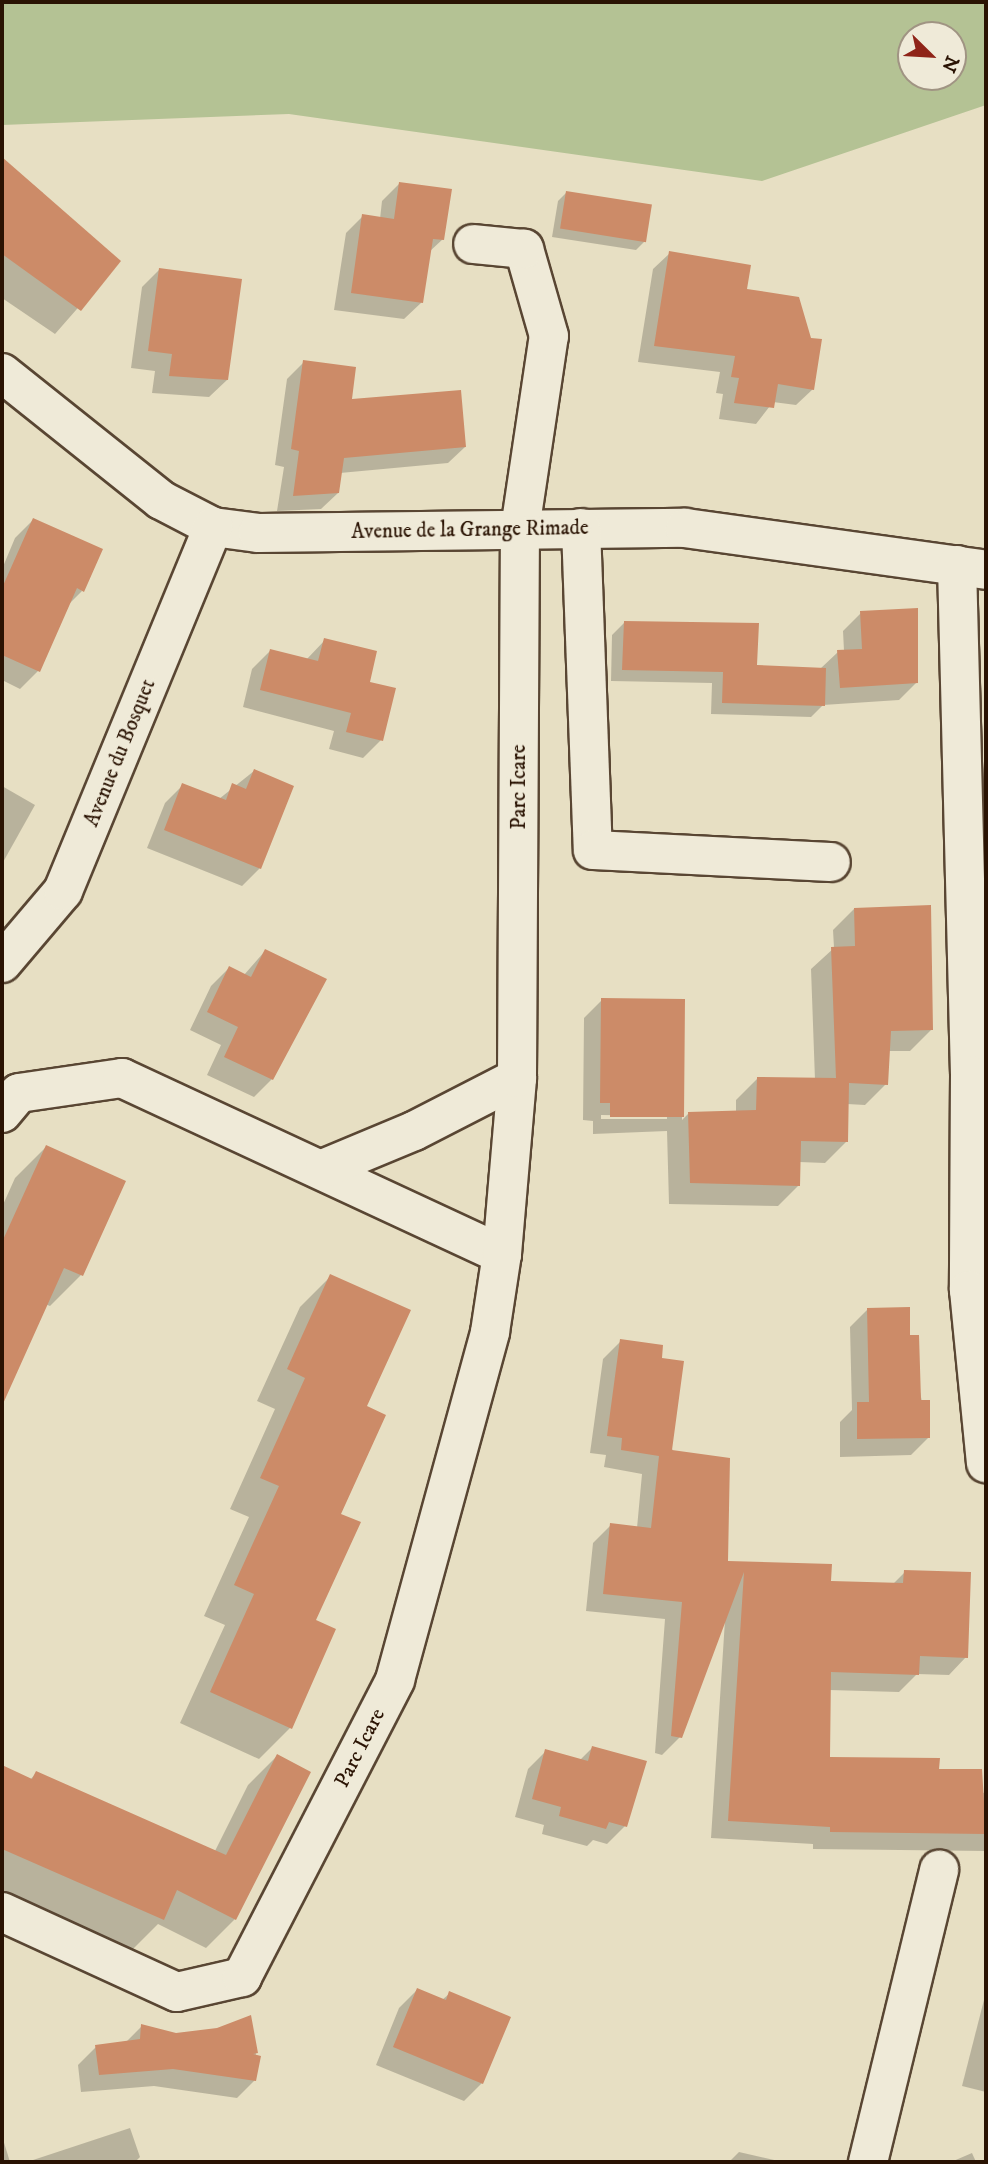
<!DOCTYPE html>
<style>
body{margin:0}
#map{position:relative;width:988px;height:2164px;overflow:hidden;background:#e7dfc3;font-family:"IM FELL DW Pica",serif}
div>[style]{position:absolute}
.green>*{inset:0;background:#b4c294}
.shadow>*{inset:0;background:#0003}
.building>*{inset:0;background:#cc8b68;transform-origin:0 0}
.roads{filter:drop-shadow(2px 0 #594633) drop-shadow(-2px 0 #594633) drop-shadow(0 2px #594633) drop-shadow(0 -2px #594633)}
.minor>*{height:38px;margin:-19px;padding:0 19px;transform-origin:19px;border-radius:19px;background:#efead8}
span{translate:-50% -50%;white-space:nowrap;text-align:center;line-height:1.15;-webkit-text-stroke:6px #efead8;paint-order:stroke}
.street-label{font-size:21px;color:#2a1303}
.frame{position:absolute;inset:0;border:4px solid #2a1303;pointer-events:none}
.north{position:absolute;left:897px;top:21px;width:70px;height:70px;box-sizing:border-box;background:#efead8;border:2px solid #a09483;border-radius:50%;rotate:114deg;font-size:19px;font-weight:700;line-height:28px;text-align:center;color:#2a1303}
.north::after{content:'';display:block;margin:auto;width:24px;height:32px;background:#8f2418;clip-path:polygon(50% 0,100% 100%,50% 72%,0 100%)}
</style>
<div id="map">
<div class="green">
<i style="clip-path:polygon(evenodd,2px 2px,986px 2px,986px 105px,762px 181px,289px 114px,2px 125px,2px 2px,911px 35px,953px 35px,953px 77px,911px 77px,911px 35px)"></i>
</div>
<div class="shadow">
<i style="clip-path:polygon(14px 169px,43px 193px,40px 197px,119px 261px,55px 334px,2px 298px,2px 178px)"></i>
<i style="clip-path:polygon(399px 184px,443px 239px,429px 252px,422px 302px,404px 319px,334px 310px,346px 233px,363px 216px,380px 219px,382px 201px)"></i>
<i style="clip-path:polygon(567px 192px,645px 241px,636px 250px,552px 237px,558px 201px)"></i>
<i style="clip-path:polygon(670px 253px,745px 290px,813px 389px,796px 405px,773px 402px,756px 424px,719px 419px,723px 394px,716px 393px,720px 372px,638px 362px,653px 269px)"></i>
<i style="clip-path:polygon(160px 269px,227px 380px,209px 397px,152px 393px,155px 371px,131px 368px,142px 287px)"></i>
<i style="clip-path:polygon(304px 362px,350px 401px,465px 447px,448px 463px,340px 473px,338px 493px,321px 509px,277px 511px,284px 467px,275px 465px,287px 379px)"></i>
<i style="clip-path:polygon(33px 520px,82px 591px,67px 606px,38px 671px,20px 689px,2px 680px,2px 569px,15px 538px)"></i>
<i style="clip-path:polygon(861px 613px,917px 682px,899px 700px,823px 705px,811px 717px,711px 714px,712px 683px,611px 681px,612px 635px,624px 623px,756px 667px,820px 669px,838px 652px,844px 651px,843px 631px)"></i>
<i style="clip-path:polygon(325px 640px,368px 683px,381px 740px,363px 758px,329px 749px,334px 731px,243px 707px,252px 669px,270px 651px,306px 660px)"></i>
<i style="clip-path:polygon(254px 771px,260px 868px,242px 886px,147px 848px,165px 803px,183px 785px,219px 799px)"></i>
<i style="clip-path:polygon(2px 786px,35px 805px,2px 864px)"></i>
<i style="clip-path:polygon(evenodd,854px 909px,931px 1030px,910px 1051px,888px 1051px,886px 1084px,865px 1105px,847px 1104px,846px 1142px,825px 1163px,799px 1162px,799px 1185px,778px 1206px,669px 1204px,667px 1131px,593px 1134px,593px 1121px,583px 1120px,584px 1018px,602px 1000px,683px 1001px,682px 1120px,688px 1114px,736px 1112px,736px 1100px,757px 1079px,815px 1080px,811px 969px,834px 948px,833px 930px,854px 909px,601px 1115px,667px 1116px,667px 1119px,601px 1119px,601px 1115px)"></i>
<i style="clip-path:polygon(265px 951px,272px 1079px,254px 1097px,207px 1075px,221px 1045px,190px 1030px,211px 986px,229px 968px,244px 975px)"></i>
<i style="clip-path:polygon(46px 1147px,81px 1275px,50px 1306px,45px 1304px,19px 1363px,2px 1381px,2px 1207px,15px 1178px)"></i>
<i style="clip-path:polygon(331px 1276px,365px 1407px,290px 1728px,259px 1759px,180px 1723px,225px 1625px,204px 1616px,249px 1517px,230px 1509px,275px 1409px,257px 1401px,300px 1307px)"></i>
<i style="clip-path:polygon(868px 1309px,909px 1337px,929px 1437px,911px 1455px,840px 1457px,840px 1422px,852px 1410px,850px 1327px)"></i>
<i style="clip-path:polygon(621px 1341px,726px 1563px,829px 1583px,892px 1585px,905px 1572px,966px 1657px,949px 1675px,917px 1674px,899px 1692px,829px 1690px,828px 1758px,937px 1771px,986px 1794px,986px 1851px,813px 1849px,813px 1844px,711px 1838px,725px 1620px,680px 1737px,662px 1755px,655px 1753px,665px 1619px,586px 1611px,593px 1543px,611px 1525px,637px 1528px,642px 1474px,604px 1467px,606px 1455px,590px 1453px,603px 1359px)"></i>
<i style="clip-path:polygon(592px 1748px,625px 1826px,607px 1844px,593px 1840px,587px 1846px,542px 1834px,544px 1825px,515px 1817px,528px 1769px,546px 1751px,580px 1760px)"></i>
<i style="clip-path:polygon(277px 1756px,235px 1919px,206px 1948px,158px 1924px,133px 1949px,2px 1891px,2px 1767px,30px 1780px,36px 1773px,215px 1851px,248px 1785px)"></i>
<i style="clip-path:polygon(417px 1990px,442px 2000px,449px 1994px,482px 2083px,464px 2101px,376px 2065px,399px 2008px)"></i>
<i style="clip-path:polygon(986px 1992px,986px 2092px,962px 2086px)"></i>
<i style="clip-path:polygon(142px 2026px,256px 2052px,255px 2080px,237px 2098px,154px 2086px,81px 2092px,78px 2065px,96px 2047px,126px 2042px)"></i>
<i style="clip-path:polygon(130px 2128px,140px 2157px,135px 2162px,27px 2162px)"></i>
<i style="clip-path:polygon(2px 2136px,10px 2162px,2px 2162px)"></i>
<i style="clip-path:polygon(739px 2152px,783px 2162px,729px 2162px)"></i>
<i style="clip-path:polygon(972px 2153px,976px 2162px,951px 2162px)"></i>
</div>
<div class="building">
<i style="clip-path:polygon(2px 157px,121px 261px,81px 311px,2px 254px)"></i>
<i style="clip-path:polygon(399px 182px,452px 189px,444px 240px,433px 239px,423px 303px,351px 293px,362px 214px,394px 219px)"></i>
<i style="left:566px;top:191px;width:87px;height:38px;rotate:9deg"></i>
<i style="clip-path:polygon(669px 251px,751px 265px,747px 289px,799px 297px,811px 338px,822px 339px,814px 390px,778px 384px,774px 408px,734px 403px,739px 378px,731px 377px,735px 356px,654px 346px)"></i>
<i style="clip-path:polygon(159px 268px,242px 279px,228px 380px,169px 376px,172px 354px,148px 351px)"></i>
<i style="clip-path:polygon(303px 360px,356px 367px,352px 399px,461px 390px,466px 447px,344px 458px,339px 493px,293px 496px,299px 451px,291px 449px)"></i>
<i style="clip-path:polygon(33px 518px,103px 549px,84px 592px,77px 588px,40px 672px,2px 655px,2px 588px)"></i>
<i style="clip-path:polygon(918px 608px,918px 683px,840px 688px,837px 650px,862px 649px,860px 611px)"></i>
<i style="clip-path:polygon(624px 621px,759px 623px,757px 665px,826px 668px,825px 706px,722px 703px,723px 672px,622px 670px)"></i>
<i style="clip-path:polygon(324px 638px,377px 651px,370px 682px,396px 688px,383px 741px,346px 732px,351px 713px,260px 690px,270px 649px,318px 661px)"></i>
<i style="clip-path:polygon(254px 769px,294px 786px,261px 869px,164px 830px,182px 783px,226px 800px,232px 783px,246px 789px)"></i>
<i style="clip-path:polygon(931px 905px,933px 1030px,891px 1031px,888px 1085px,849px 1083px,848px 1142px,801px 1141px,800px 1186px,690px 1183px,688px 1112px,756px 1110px,757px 1077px,836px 1078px,831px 947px,855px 946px,854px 908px)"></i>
<i style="clip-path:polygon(265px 949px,327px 979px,273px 1080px,224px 1057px,238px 1027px,207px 1012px,229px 966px,251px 977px)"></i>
<i style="clip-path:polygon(601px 998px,685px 999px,684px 1117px,610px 1117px,610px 1103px,600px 1103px)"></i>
<i style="clip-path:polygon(46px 1145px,126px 1181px,83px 1276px,64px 1268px,2px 1406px,2px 1242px)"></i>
<i style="clip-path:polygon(330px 1274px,411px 1310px,367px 1406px,386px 1415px,341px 1514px,361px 1522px,316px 1620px,336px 1629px,292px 1729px,210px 1692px,254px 1594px,234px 1585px,279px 1486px,260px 1478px,305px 1378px,287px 1369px)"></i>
<i style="clip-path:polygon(910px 1307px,910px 1335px,919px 1335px,921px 1400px,930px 1400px,930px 1438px,857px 1439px,857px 1402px,869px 1402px,867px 1308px)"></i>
<i style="clip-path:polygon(620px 1339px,663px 1345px,662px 1358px,684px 1361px,672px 1450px,730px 1458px,728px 1561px,832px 1564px,831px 1581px,903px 1583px,904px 1570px,971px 1572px,968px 1658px,920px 1656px,919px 1675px,831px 1672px,830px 1757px,940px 1758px,939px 1769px,982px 1769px,986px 1834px,830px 1832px,830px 1827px,728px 1821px,744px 1572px,682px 1738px,671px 1736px,682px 1602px,603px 1594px,610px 1523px,651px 1528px,659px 1456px,621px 1450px,622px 1438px,607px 1436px)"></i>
<i style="clip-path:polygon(592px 1746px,647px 1761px,627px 1827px,609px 1822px,606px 1829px,559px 1816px,561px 1807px,532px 1799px,545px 1749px,588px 1761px)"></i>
<i style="clip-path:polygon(277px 1754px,311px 1772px,236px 1920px,177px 1890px,164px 1920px,2px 1849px,2px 1765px,32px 1779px,36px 1771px,226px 1855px)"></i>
<i style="clip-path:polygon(417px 1988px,446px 2000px,449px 1991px,511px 2017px,483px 2084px,393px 2047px)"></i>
<i style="clip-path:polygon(251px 2015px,258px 2053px,253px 2054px,261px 2056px,256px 2081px,173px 2069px,99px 2075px,95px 2045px,140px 2039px,141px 2024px,176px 2033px,217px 2028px)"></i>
</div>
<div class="roads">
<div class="minor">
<i style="left:2px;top:373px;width:203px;rotate:38.6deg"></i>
<i style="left:161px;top:500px;width:59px;rotate:27.4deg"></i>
<i style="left:213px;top:527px;width:45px;rotate:7.6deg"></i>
<i style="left:258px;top:533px;width:427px;rotate:-0.7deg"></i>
<i style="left:685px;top:528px;width:304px;rotate:7.9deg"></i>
<i style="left:581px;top:528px;width:322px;rotate:87.9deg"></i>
<i style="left:593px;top:850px;width:238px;rotate:2.9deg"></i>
<i style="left:957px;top:565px;width:510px;rotate:88.54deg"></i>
<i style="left:970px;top:1075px;width:215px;rotate:90.3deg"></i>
<i style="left:969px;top:1290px;width:174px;rotate:84.4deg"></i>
<i style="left:2px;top:963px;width:94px;rotate:-49.7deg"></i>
<i style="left:63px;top:891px;width:394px;rotate:-67.6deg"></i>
<i style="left:2px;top:1113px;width:26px;rotate:-50deg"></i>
<i style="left:19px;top:1093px;width:104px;rotate:-8.3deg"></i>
<i style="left:122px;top:1078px;width:419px;rotate:24.9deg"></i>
<i style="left:325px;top:1168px;width:96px;rotate:-22.6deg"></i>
<i style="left:414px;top:1131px;width:116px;rotate:-27.2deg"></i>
<i style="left:2px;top:1912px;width:192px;rotate:24.6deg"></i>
<i style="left:177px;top:1992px;width:67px;rotate:-13deg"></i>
<i style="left:242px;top:1977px;width:334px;rotate:-62.7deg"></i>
<i style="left:395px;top:1680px;width:361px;rotate:-74.7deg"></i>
<i style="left:490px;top:1332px;width:79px;rotate:-81.3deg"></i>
<i style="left:502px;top:1254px;width:177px;rotate:-85.1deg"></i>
<i style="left:517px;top:1078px;width:549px;rotate:-89.69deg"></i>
<i style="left:520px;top:529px;width:195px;rotate:-81.5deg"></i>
<i style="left:549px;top:336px;width:91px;rotate:-106deg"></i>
<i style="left:524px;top:249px;width:51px;rotate:-174.4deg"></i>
<i style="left:868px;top:2162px;width:301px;rotate:-76.3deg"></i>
</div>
</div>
<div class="street-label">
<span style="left:470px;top:530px;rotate:-1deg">Avenue de la Grange Rimade</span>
<span style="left:120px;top:753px;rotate:-68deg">Avenue du Bosquet</span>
<span style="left:519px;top:787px;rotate:-90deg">Parc Icare</span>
<span style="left:360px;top:1748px;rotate:-63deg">Parc Icare</span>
</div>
<div class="frame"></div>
<div class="north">N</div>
</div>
